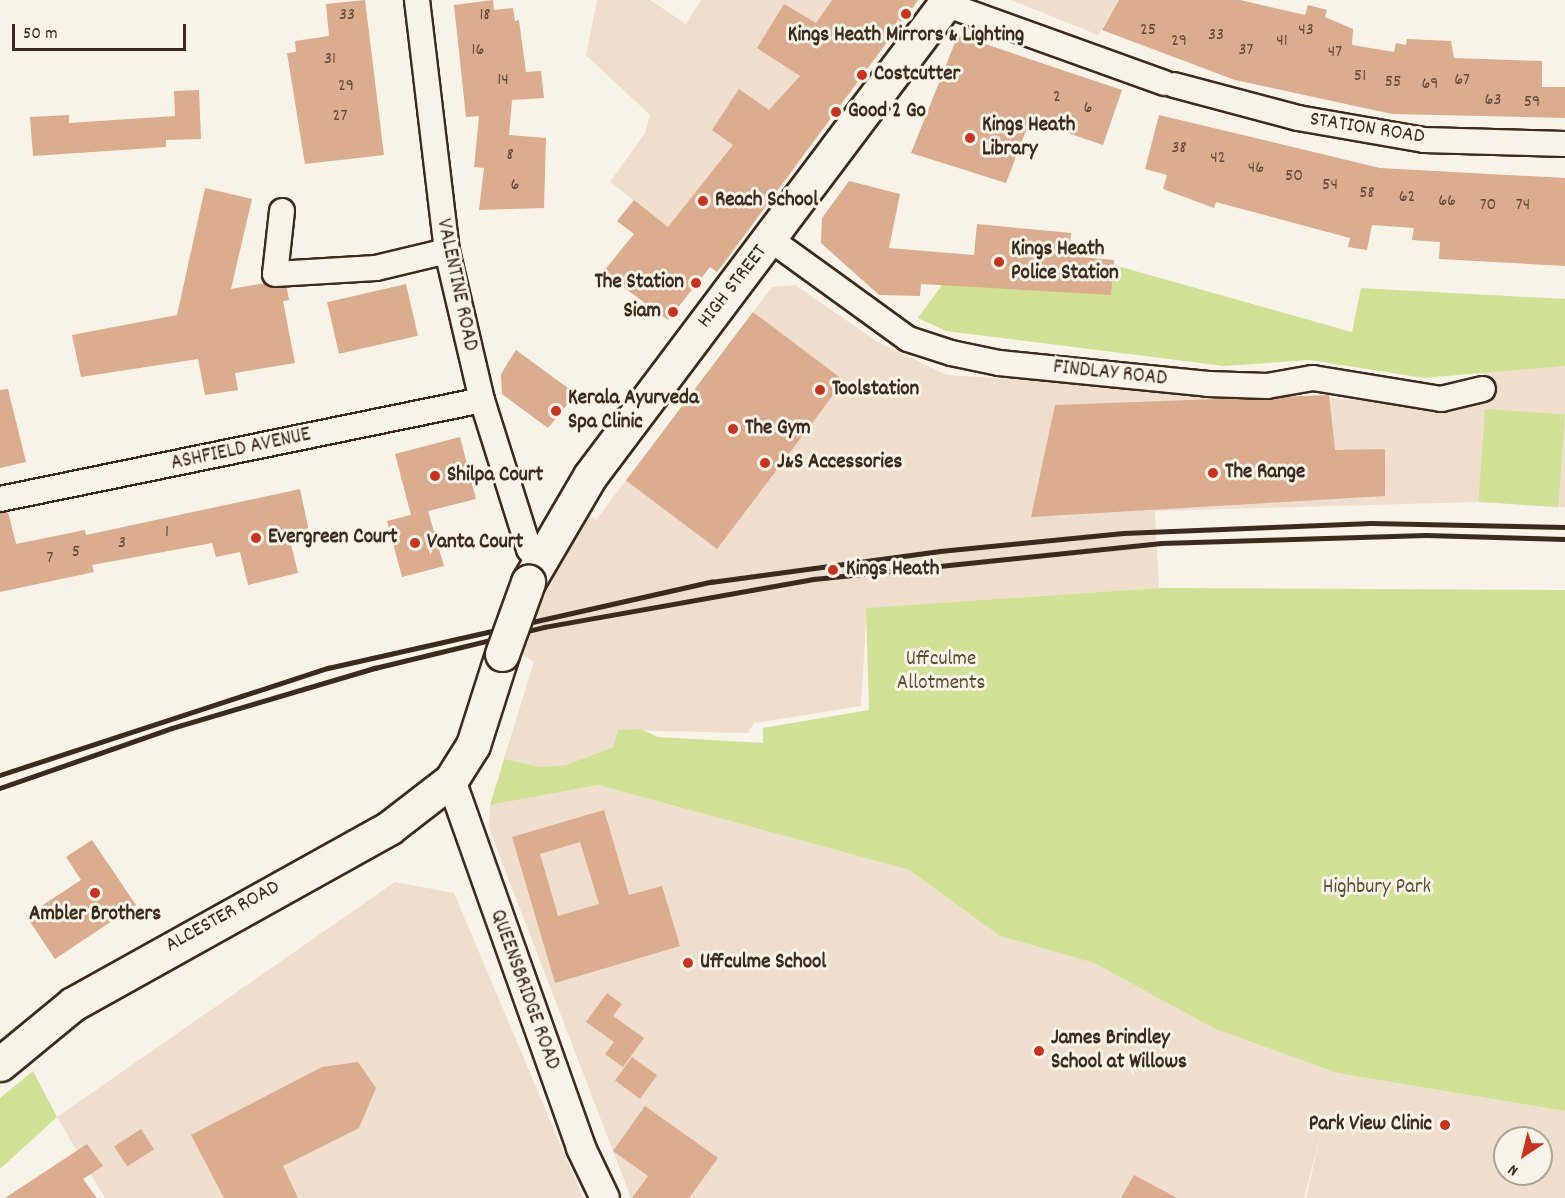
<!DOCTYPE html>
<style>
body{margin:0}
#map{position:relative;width:1565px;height:1198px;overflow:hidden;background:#f7f3e8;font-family:Dekko,sans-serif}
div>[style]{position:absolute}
.built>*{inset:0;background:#efdecd}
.green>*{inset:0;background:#d0e195;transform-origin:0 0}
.building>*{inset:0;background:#dbac8d;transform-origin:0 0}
.roads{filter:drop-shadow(2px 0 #3b2a1e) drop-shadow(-2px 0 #3b2a1e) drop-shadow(0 2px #3b2a1e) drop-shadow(0 -2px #3b2a1e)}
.minor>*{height:24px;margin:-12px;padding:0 12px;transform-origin:12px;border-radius:12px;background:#f7f3e8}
.tertiary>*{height:28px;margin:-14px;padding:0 14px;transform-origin:14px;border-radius:14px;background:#f7f3e8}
.trunk>*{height:33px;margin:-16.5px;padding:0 16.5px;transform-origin:16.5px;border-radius:16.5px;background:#f7f3e8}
.rail>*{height:4.5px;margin:-2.25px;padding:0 2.25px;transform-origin:2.25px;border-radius:2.25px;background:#3b2a1e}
.bridges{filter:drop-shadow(2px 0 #3b2a1e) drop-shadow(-2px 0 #3b2a1e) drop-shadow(0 2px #3b2a1e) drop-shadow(0 -2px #3b2a1e)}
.trunk-bridge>*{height:33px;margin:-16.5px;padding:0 16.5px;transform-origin:16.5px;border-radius:16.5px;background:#f7f3e8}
.dots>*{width:16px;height:16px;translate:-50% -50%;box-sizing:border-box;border:3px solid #f7f3e8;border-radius:50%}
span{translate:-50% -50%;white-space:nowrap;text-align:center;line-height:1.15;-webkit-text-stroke:6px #f7f3e8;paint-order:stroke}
.number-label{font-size:18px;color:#634a3a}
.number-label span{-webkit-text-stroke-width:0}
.poi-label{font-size:21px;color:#3b2a1e;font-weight:700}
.left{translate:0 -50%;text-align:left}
.right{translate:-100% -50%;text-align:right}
.street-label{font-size:21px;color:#3b2a1e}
.park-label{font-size:21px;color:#594f36}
.north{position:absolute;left:1493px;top:1126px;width:60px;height:60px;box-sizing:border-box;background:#f7f3e8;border:2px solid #aca397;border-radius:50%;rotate:215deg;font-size:16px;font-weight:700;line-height:24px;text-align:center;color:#3b2a1e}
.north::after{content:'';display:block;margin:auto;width:21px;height:27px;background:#c8321e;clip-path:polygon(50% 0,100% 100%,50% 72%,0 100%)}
.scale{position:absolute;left:12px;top:24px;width:174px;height:27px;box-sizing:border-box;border:3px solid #3b2a1e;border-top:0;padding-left:8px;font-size:18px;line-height:21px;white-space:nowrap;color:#3b2a1e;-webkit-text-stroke:4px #f7f3e8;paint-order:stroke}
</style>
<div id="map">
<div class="built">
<i style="clip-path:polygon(597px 0,650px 0,686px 24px,701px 0,919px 0,721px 268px,610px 182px,645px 133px,650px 115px,586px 55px)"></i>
<i style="clip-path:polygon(1011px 0,1119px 0,1098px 35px)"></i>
<i style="clip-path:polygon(795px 285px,878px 342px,947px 375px,1470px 407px,1484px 399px,1483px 370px,1565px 366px,1565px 507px,1477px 502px,1155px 511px,1159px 588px,867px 608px,861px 706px,754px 723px,748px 733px,618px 730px,613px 747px,566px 765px,540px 767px,505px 759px,534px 662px,506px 644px,572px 502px,596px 520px,772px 287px)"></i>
<i style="clip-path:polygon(evenodd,598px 785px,909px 870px,1000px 936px,1094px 963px,1215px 1029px,1337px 1073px,1565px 1111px,1565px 1198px,1306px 1198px,1322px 1129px,1304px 1198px,631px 1198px,489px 828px,490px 805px,598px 785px,1505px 1138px,1541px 1138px,1541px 1174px,1505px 1174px,1505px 1138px)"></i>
<i style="clip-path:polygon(395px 882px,454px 893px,583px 1198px,105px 1198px,57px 1117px)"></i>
</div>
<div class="green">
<i style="clip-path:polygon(1114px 265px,1352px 332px,1361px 288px,1565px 299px,1565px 366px,1424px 378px,1310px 360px,1224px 366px,946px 331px,918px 318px,942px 285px)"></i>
<i style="left:1485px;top:409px;width:80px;height:93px;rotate:4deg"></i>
<i style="clip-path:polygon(1159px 588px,1565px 590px,1565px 1111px,1337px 1073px,1215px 1029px,1094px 963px,1000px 936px,909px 870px,598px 785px,490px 805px,534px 662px,505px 759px,540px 767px,566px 765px,613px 747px,618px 730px,640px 729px,658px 737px,763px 743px,763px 728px,869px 710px,866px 608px)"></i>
<i style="clip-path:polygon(33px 1071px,57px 1117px,0 1169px,0 1098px)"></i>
</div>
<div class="building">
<i style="clip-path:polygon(365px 0,384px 155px,305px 164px,287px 53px,296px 52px,295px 41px,329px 36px,326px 4px)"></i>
<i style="clip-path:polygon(493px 0,494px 10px,513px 8px,515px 21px,519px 20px,526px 72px,541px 71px,544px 98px,512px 100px,509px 135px,546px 138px,544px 208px,479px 210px,484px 168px,474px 167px,479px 116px,466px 117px,454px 5px)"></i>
<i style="clip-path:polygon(832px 0,918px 0,717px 272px,710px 267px,668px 320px,603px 272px,634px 234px,617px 221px,634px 200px,668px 227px,733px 145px,712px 130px,739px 89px,769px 110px,800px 76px,757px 48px,784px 4px,816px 23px)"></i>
<i style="clip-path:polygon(1119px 0,1240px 0,1305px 15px,1308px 5px,1327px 10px,1325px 17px,1353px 29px,1352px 45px,1394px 52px,1396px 43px,1406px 45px,1407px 39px,1451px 41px,1454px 58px,1542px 61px,1542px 87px,1565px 87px,1565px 118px,1392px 114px,1235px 80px,1102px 30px)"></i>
<i style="clip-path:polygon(958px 35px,1122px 90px,1103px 145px,1030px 120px,1006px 183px,911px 153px)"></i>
<i style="clip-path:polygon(199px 90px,201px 139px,166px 140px,166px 147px,33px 156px,30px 117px,69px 115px,69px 123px,175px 116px,174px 91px)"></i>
<i style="clip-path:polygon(1159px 115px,1380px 168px,1565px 178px,1565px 266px,1439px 259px,1440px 242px,1412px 240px,1414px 228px,1372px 225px,1367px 250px,1348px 247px,1350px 238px,1216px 202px,1214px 208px,1163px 189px,1167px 175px,1145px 169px)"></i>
<i style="clip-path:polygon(849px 181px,900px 194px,889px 248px,974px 255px,977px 224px,1071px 233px,1069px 256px,1114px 260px,1111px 295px,921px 284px,920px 296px,879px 295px,821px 243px,822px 218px)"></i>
<i style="clip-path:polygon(205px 188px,252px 199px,231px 289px,265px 283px,287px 288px,289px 300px,283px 301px,295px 363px,235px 373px,238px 390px,205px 395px,198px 359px,81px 377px,72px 335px,177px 315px)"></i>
<i style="left:406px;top:284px;width:53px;height:81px;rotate:77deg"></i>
<i style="left:753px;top:312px;width:114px;height:211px;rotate:37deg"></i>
<i style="clip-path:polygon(516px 350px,576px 394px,548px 428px,502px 394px,501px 374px)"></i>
<i style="clip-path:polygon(8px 389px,26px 462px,0 468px,0 390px)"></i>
<i style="clip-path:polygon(1329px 395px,1335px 450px,1385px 449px,1385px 496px,1031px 517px,1055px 405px)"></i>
<i style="clip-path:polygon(460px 437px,476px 499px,428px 511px,444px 566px,402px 577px,387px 521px,411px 515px,395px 454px)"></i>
<i style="clip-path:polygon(300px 489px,310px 536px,290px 540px,298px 573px,248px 585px,240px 552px,216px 557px,212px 543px,92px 565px,94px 572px,0 592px,0 513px,8px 512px,16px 544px,85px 530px,86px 535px)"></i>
<i style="clip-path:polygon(evenodd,604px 810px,629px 895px,662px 886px,680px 946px,555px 983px,512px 837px,604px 810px,580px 842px,599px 904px,558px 916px,540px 854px,580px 842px)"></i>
<i style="clip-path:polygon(92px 840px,136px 905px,55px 959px,26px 916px,81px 880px,66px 857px)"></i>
<i style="clip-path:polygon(607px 993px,622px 1004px,613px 1016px,644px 1038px,623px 1067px,605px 1054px,614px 1042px,586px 1022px)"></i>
<i style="left:632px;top:1057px;width:31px;height:29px;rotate:36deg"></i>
<i style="clip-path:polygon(358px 1062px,376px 1088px,359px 1128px,283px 1166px,298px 1198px,224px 1198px,191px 1135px,322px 1067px)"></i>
<i style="clip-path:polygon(645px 1106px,718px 1158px,689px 1198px,632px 1198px,648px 1176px,613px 1151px)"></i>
<i style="left:141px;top:1129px;width:24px;height:32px;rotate:57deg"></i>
<i style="clip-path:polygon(87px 1144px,103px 1166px,83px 1179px,97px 1198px,5px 1198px)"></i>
<i style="clip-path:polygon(1134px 1175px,1177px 1198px,1121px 1198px)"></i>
</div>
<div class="roads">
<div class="minor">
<i style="left:417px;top:0;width:253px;rotate:83.2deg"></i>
<i style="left:447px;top:251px;width:153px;rotate:76.8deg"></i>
<i style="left:482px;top:400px;width:156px;rotate:72.5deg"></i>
<i style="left:529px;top:549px;width:14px;rotate:54deg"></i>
<i style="left:945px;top:4px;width:233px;rotate:19.8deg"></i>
<i style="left:1174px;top:85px;width:128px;rotate:14.9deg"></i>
<i style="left:1298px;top:118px;width:128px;rotate:9.9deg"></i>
<i style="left:1424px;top:140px;width:141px;rotate:1.6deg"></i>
<i style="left:282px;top:211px;width:63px;rotate:96.3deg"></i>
<i style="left:275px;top:274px;width:101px;rotate:-3.4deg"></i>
<i style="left:376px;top:268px;width:73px;rotate:-13.5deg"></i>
<i style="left:770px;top:239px;width:170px;rotate:35.9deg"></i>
<i style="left:908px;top:339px;width:45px;rotate:18deg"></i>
<i style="left:951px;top:353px;width:49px;rotate:11.8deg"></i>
<i style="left:999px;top:363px;width:210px;rotate:5.7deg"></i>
<i style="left:1208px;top:384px;width:59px;rotate:1.9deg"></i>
<i style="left:1267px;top:386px;width:47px;rotate:-9.9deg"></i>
<i style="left:1313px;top:378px;width:130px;rotate:9.3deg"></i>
<i style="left:1441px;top:399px;width:43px;rotate:-13.4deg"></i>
<i style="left:0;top:499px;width:492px;rotate:-11.6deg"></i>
</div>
<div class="tertiary">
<i style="left:451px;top:780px;width:390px;rotate:70.5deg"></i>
<i style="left:581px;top:1148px;width:55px;rotate:64.4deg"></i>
</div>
<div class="trunk">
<i style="left:528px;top:582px;width:123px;rotate:-59.7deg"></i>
<i style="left:590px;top:476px;width:596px;rotate:-53.05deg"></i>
<i style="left:0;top:1064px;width:94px;rotate:-39.4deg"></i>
<i style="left:73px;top:1004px;width:362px;rotate:-29.1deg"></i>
<i style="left:389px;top:828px;width:78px;rotate:-37.7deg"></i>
<i style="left:451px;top:780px;width:41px;rotate:-57.8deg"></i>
<i style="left:473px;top:745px;width:96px;rotate:-72.3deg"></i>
</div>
</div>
<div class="rail">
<i style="left:0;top:775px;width:345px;rotate:-18.1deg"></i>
<i style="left:328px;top:668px;width:393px;rotate:-12.7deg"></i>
<i style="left:711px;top:582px;width:231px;rotate:-7.7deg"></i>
<i style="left:940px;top:551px;width:184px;rotate:-5.6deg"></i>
<i style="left:1123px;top:533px;width:248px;rotate:-2.3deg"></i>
<i style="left:1371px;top:523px;width:194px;rotate:1.2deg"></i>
<i style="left:0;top:788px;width:182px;rotate:-19.2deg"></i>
<i style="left:172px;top:728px;width:212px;rotate:-16.5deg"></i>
<i style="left:375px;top:668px;width:174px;rotate:-13.6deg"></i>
<i style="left:544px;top:627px;width:274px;rotate:-10.1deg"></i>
<i style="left:814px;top:579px;width:349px;rotate:-5.9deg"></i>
<i style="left:1161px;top:543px;width:265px;rotate:-1.7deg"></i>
<i style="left:1426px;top:535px;width:139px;rotate:1.6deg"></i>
</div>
<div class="bridges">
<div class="trunk-bridge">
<i style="left:502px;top:654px;width:77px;rotate:-70.1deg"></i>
</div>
</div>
<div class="dots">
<i style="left:906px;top:14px;background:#c8321e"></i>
<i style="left:862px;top:75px;background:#c8321e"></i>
<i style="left:836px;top:112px;background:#c8321e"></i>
<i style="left:970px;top:138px;background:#c8321e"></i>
<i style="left:703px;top:201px;background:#c8321e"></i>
<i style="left:999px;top:262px;background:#c8321e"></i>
<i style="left:696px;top:283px;background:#c8321e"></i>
<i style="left:673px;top:312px;background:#c8321e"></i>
<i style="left:820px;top:390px;background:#c8321e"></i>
<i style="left:556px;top:411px;background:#c8321e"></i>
<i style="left:733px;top:429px;background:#c8321e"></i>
<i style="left:765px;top:463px;background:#c8321e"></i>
<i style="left:1213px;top:473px;background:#c8321e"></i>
<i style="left:435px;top:476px;background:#c8321e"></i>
<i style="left:256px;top:538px;background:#c8321e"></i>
<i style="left:415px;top:543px;background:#c8321e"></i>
<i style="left:833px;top:570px;background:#c8321e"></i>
<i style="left:95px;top:893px;background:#c8321e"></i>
<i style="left:688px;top:963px;background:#c8321e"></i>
<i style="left:1039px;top:1051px;background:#c8321e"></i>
<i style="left:1445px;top:1125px;background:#c8321e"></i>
</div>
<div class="number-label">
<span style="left:347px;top:16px">33</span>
<span style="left:485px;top:16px">18</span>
<span style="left:1148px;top:31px">25</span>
<span style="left:1306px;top:31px">43</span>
<span style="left:1216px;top:36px">33</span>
<span style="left:1179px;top:42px">29</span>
<span style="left:1282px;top:42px">41</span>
<span style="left:478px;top:51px">16</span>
<span style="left:1246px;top:51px">37</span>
<span style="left:1335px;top:53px">47</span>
<span style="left:330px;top:60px">31</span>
<span style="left:1360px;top:77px">51</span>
<span style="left:503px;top:81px">14</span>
<span style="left:1462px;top:81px">67</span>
<span style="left:1393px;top:83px">55</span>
<span style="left:1430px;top:85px">69</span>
<span style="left:346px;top:87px">29</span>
<span style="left:1057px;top:98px">2</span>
<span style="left:1493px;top:101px">63</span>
<span style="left:1532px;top:103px">59</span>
<span style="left:1088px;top:109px">6</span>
<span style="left:340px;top:117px">27</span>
<span style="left:1179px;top:149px">38</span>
<span style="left:510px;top:156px">8</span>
<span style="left:1218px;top:159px">42</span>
<span style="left:1256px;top:169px">46</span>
<span style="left:1294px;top:177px">50</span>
<span style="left:515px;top:186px">6</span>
<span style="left:1330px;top:186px">54</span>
<span style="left:1367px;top:194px">58</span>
<span style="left:1407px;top:198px">62</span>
<span style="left:1447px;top:202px">66</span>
<span style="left:1488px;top:206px">70</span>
<span style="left:1523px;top:206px">74</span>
<span style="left:167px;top:533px">1</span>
<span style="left:122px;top:544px">3</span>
<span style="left:76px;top:553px">5</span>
<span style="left:50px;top:559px">7</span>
</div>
<div class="poi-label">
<span style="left:906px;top:36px">Kings Heath Mirrors &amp; Lighting</span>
<span class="left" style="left:874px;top:75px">Costcutter</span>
<span class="left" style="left:848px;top:112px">Good 2 Go</span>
<span class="left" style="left:982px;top:138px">Kings Heath<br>Library</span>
<span class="left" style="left:715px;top:201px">Reach School</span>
<span class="left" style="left:1011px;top:262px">Kings Heath<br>Police Station</span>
<span class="right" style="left:684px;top:283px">The Station</span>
<span class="right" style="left:661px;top:312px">Siam</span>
<span class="left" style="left:832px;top:390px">Toolstation</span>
<span class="left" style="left:568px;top:411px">Kerala Ayurveda<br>Spa Clinic</span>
<span class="left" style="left:745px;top:429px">The Gym</span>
<span class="left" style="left:777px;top:463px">J&amp;S Accessories</span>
<span class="left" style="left:1225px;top:473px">The Range</span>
<span class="left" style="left:447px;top:476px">Shilpa Court</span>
<span class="left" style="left:268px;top:538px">Evergreen Court</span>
<span class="left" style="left:427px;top:543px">Vanta Court</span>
<span class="left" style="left:846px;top:570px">Kings Heath</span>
<span style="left:95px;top:915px">Ambler Brothers</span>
<span class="left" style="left:700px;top:963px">Uffculme School</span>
<span class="left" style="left:1051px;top:1051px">James Brindley<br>School at Willows</span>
<span class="right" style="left:1432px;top:1125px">Park View Clinic</span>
</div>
<div class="street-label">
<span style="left:1367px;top:129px;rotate:9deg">STATION ROAD</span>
<span style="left:456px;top:285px;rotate:78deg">VALENTINE ROAD</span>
<span style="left:733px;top:287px;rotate:-52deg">HIGH STREET</span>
<span style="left:1110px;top:374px;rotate:6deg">FINDLAY ROAD</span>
<span style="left:241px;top:450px;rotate:-12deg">ASHFIELD AVENUE</span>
<span style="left:223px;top:917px;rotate:-29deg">ALCESTER ROAD</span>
<span style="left:524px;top:990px;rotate:70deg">QUEENSBRIDGE ROAD</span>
</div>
<div class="park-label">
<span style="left:941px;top:672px">Uffculme<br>Allotments</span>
<span style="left:1377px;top:888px">Highbury Park</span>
</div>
<div class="north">N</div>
<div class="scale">50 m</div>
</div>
